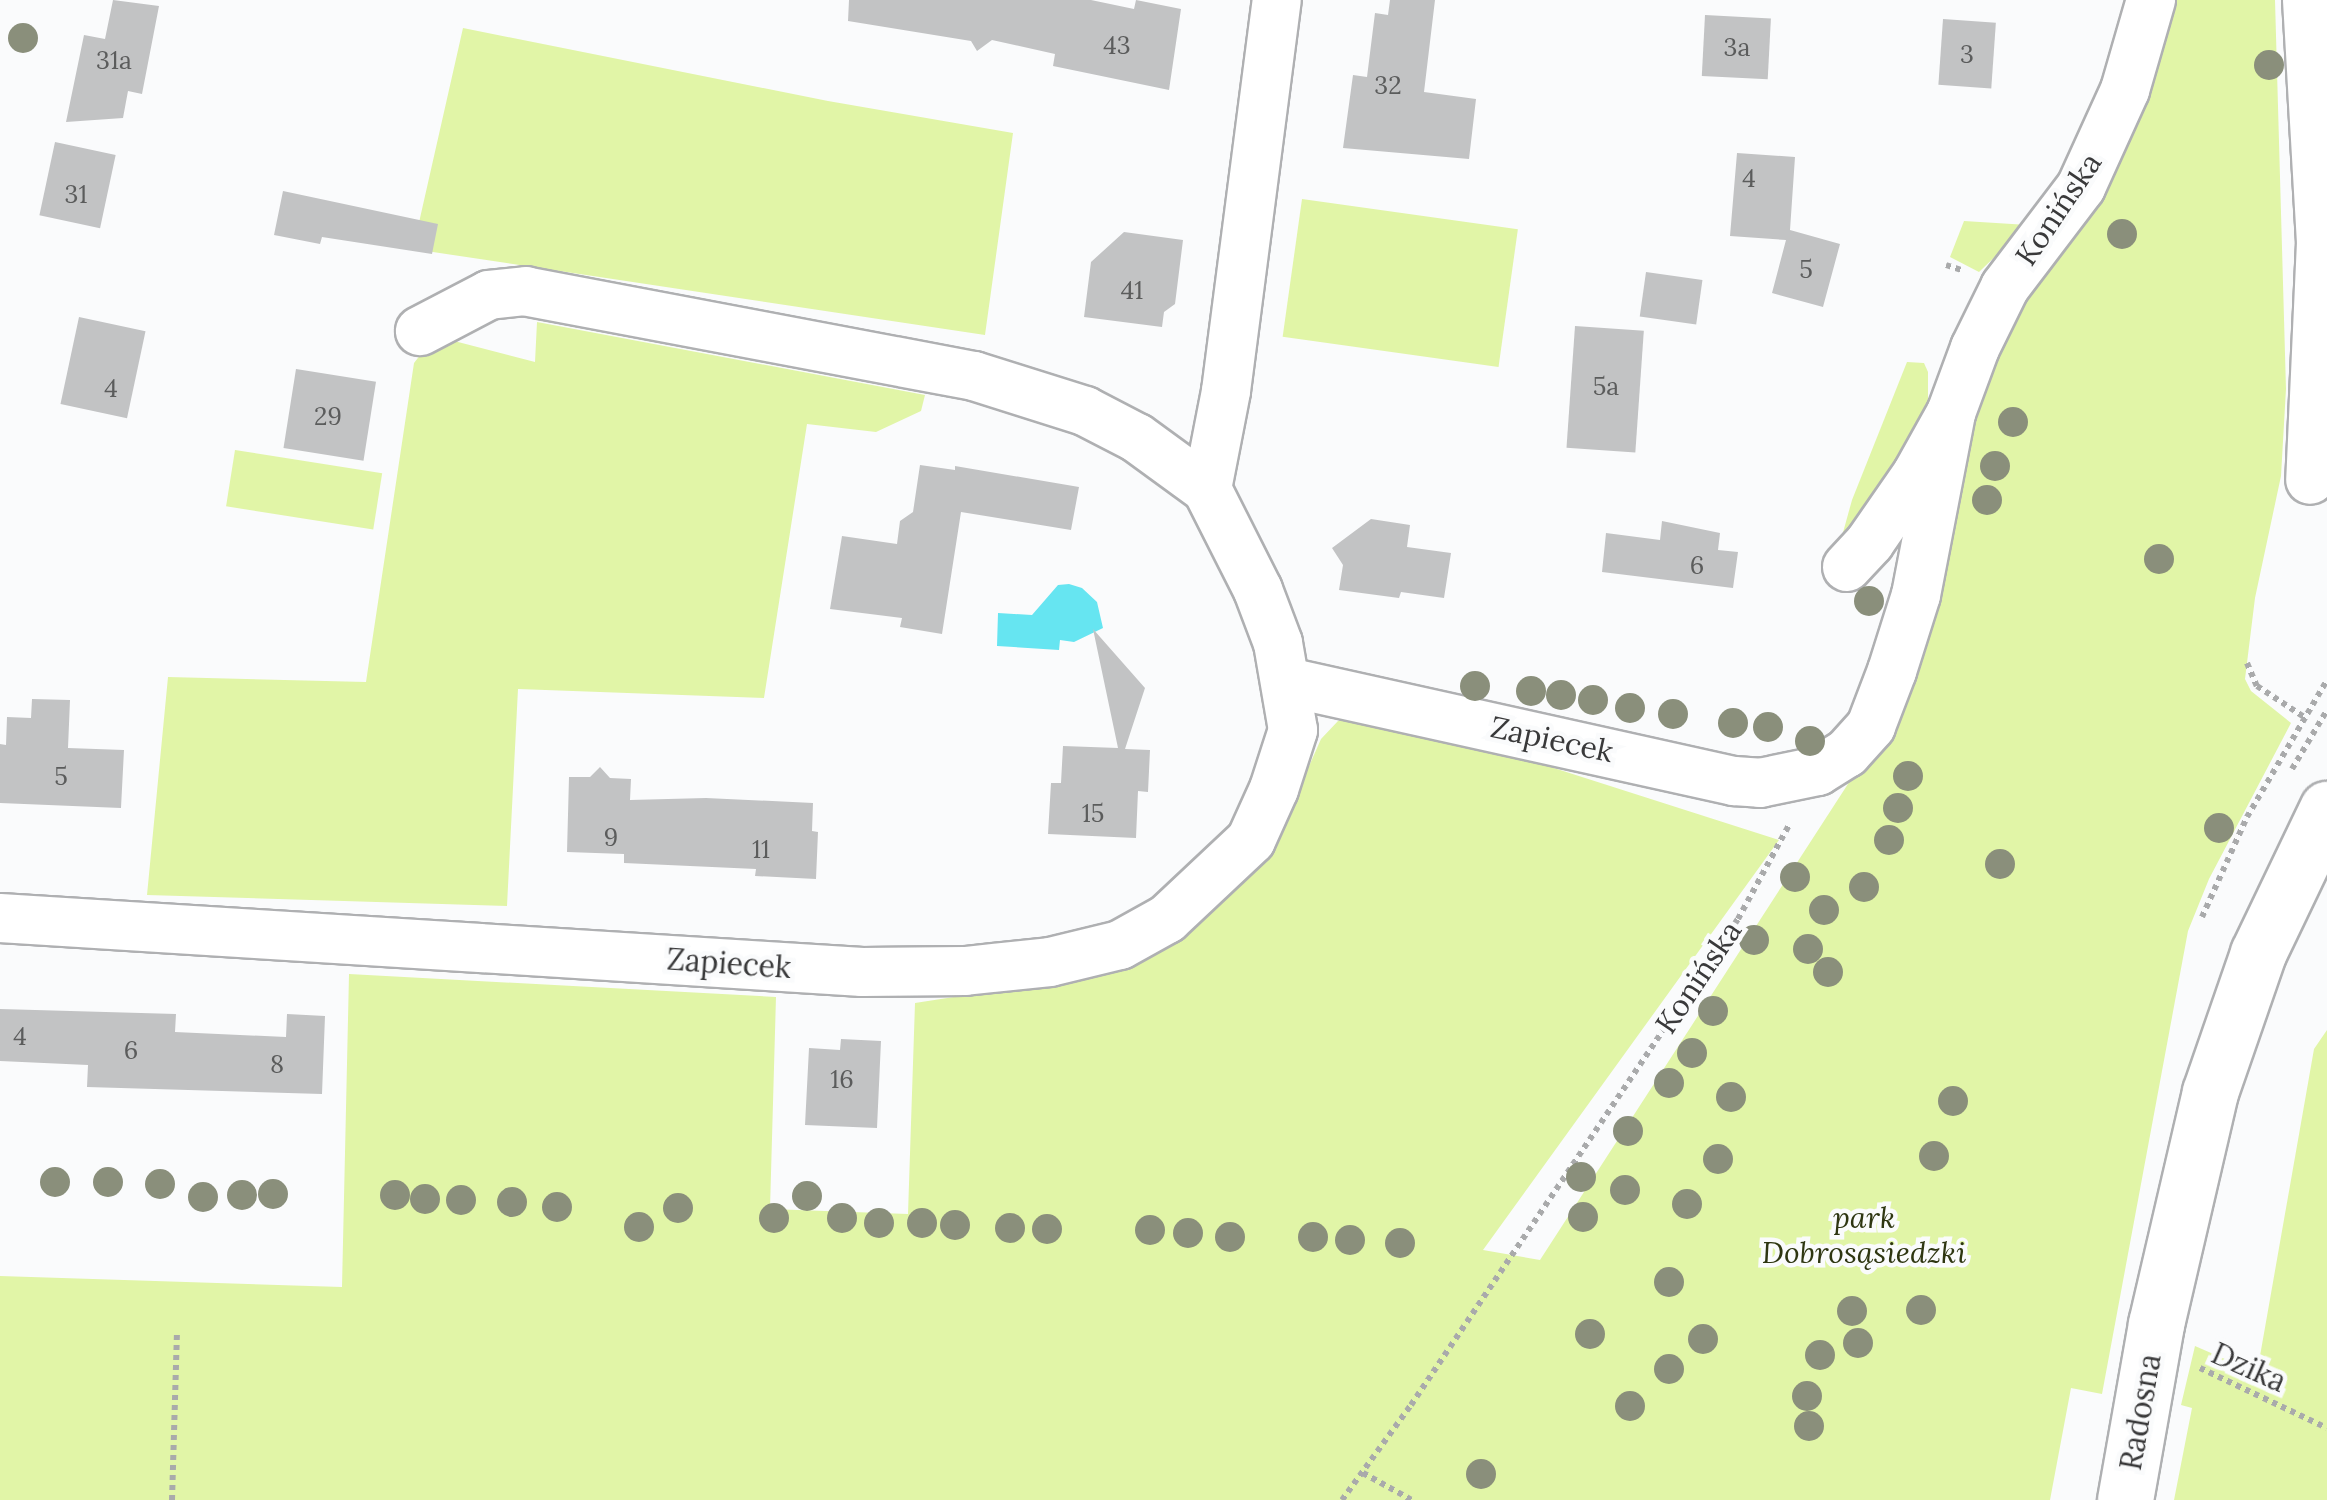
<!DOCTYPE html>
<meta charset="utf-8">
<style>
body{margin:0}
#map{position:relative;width:2327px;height:1500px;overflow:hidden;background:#fafbfc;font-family:Lora,serif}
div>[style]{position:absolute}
.green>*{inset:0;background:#e1f5a7;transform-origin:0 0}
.water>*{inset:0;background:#66e5f1}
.building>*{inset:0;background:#c2c3c4;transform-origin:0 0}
.path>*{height:6px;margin-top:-3px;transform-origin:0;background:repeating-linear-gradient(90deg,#a9aaab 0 5px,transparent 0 10px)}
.roads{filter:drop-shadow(2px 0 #afb0b2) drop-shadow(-2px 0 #afb0b2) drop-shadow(0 2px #afb0b2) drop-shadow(0 -2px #afb0b2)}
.minor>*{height:48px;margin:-24px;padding:0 24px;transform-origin:24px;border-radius:24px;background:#fff}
.major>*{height:55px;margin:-27.5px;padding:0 27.5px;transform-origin:27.5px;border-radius:27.5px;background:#fff}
.trees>*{width:30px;height:30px;margin:-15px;border-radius:50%;background:#8a8f7b}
span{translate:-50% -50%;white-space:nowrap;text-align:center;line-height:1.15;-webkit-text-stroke:9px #fafbfc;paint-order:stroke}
.number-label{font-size:25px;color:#5b5c5c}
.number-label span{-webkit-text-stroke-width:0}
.street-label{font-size:30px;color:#39393a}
.park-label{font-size:30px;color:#2e3611;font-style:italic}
</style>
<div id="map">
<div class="green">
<i style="clip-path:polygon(2163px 0,2275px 0,2286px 389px,2281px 476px,2255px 598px,2245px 679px,2251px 691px,2291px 723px,2209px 879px,2188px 931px,2102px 1394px,2071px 1388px,2050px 1500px,0 1500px,0 1276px,342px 1287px,349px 974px,776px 997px,770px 1209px,908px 1214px,915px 1003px,999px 990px,1243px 879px,1298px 791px,1321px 739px,1338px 721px,1364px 713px,1410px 722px,1779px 840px,1483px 1250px,1540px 1260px,1868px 753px,1970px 390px,2106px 173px)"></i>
<i style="clip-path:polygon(463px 28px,828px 101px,1013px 133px,985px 335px,413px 249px)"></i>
<i style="left:1302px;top:199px;width:218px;height:139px;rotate:8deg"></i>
<i style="clip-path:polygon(1964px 221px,2028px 225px,1979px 272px,1950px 257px)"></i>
<i style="clip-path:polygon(537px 322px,925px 395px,921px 411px,876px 432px,807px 424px,764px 698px,518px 689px,507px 906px,147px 895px,168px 677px,366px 682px,414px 363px,435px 336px,535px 362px)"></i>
<i style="clip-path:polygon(1907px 362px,1924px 363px,1928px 372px,1928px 399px,1919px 440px,1839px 547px,1852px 500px)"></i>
<i style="left:235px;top:450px;width:149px;height:57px;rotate:9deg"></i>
<i style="clip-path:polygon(2327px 1030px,2327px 1500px,2174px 1500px,2192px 1408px,2181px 1405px,2195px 1346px,2257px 1373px,2314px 1049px)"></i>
</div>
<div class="water">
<i style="clip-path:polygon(1069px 584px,1082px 588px,1097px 602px,1103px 628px,1074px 642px,1060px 640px,1059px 650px,997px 646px,998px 613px,1032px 615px,1058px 585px)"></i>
</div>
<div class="building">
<i style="clip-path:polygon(113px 0,159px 6px,142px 94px,128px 91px,123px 118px,66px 122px,84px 35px,105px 39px)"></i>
<i style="clip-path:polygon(849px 0,1091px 0,1134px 9px,1136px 0,1181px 9px,1169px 90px,1053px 66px,1055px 54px,992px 40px,977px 51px,971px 41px,848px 21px)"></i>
<i style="clip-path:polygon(1390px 0,1435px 0,1424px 92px,1476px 99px,1469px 159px,1343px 148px,1353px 75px,1367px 77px,1375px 13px,1388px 15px)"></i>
<i style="left:1705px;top:15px;width:66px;height:61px;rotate:3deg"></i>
<i style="left:1943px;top:19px;width:53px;height:66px;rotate:4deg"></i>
<i style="left:55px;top:142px;width:62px;height:75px;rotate:12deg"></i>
<i style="clip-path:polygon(1737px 153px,1795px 157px,1790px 230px,1840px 244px,1823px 307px,1772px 293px,1786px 240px,1730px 236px)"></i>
<i style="clip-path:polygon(283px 191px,438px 224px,432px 254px,322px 237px,320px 244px,274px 235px)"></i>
<i style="clip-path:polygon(1124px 232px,1183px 240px,1175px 304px,1164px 312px,1162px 327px,1084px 317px,1091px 262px)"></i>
<i style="left:1646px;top:272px;width:57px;height:45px;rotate:8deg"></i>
<i style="left:79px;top:317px;width:68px;height:89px;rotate:12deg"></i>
<i style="left:1575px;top:326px;width:69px;height:122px;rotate:4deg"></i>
<i style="left:296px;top:369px;width:81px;height:80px;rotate:9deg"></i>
<i style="clip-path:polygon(920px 465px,955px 470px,955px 466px,1079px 487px,1071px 530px,961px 512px,942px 634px,900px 627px,902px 618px,830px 609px,842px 536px,897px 544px,900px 521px,913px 512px)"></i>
<i style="clip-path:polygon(1371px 519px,1410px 525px,1407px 547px,1451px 553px,1444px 598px,1401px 592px,1399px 598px,1339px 590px,1343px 565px,1332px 548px)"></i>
<i style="clip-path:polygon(1662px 521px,1720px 533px,1718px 550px,1738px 552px,1733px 588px,1602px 572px,1606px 533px,1660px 540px)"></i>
<i style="clip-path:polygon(1093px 629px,1145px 688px,1125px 749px,1150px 750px,1148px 792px,1138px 791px,1136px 838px,1048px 834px,1051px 783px,1061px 783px,1063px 746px,1118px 748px)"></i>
<i style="clip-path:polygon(32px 699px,70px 700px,68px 748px,124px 750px,121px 808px,0 803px,0 744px,6px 745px,7px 717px,31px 718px)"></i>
<i style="clip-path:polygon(600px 767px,610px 778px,631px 779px,630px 800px,706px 798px,813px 803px,812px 831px,818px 832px,816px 879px,755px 876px,756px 869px,624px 863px,624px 854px,567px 852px,569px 777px,590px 777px)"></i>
<i style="clip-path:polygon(0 1009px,176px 1014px,175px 1032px,286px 1037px,287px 1014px,325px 1016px,322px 1094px,87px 1087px,88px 1065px,0 1061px)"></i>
<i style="clip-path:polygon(841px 1039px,881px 1041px,877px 1128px,805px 1125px,809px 1048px,840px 1050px)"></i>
</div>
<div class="path">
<i style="left:1946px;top:265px;width:19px;rotate:18deg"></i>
<i style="left:2247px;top:663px;width:25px;rotate:67deg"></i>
<i style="left:2257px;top:686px;width:56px;rotate:33.4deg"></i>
<i style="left:2292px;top:769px;width:69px;rotate:-59.3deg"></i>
<i style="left:2202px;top:917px;width:110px;rotate:-65.8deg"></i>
<i style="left:2247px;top:817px;width:159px;rotate:-59.7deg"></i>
<i style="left:2200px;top:1368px;width:140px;rotate:25.3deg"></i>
<i style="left:1363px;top:1473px;width:56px;rotate:28.9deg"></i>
<i style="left:172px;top:1500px;width:167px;rotate:-88.3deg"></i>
<i style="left:1342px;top:1500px;width:117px;rotate:-54deg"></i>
<i style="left:1411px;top:1405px;width:586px;rotate:-56.07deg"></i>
<i style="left:1738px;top:919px;width:107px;rotate:-61.5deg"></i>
</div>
<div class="roads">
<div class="minor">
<i style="left:2307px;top:0;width:242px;rotate:86.7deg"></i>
<i style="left:2321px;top:242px;width:238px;rotate:92.6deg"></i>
<i style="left:1207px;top:489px;width:100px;rotate:-79deg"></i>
<i style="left:1226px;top:391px;width:394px;rotate:-82.6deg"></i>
<i style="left:1847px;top:567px;width:34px;rotate:-47deg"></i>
<i style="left:1870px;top:542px;width:83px;rotate:-55.3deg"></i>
<i style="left:1917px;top:474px;width:70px;rotate:-60.9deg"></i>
<i style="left:1951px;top:413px;width:69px;rotate:-69.7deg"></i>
<i style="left:1975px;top:348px;width:68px;rotate:-63.8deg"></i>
<i style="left:2005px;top:287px;width:126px;rotate:-52.8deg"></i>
<i style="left:2081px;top:187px;width:107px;rotate:-65.6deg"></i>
<i style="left:2125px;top:90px;width:94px;rotate:-73.9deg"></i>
<i style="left:1287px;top:682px;width:458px;rotate:12.5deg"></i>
<i style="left:1734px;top:781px;width:26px;rotate:4deg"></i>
<i style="left:1760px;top:783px;width:59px;rotate:-11.7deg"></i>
<i style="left:1818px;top:771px;width:34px;rotate:-32deg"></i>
<i style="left:1847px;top:753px;width:36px;rotate:-48deg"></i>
<i style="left:1871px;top:726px;width:59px;rotate:-69.1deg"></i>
<i style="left:1892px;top:671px;width:80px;rotate:-72.5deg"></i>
<i style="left:1916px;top:595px;width:185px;rotate:-79.1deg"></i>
<i style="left:0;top:918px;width:864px;rotate:3.58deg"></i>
<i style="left:862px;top:972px;width:103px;rotate:-0.6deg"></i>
<i style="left:965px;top:971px;width:85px;rotate:-6deg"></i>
<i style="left:1050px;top:962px;width:72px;rotate:-13.7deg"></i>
<i style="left:1120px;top:945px;width:54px;rotate:-29deg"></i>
<i style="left:1167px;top:919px;width:115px;rotate:-43.2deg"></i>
<i style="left:1251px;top:840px;width:56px;rotate:-65.7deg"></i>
<i style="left:1274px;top:789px;width:62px;rotate:-72.1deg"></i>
<i style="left:1293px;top:730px;width:88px;rotate:-99.8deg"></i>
<i style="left:1278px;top:643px;width:57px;rotate:-110.7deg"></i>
<i style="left:1258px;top:590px;width:113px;rotate:-116.8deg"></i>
<i style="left:1207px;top:489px;width:87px;rotate:-143.9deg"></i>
<i style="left:1137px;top:438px;width:59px;rotate:-152.6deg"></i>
<i style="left:1085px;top:411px;width:116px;rotate:-162.5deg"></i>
<i style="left:974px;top:376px;width:456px;rotate:-169.3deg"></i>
<i style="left:526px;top:291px;width:37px;rotate:174deg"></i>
<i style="left:489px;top:295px;width:78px;rotate:152.4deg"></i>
</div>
<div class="major">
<i style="left:2125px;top:1500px;width:179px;rotate:-80deg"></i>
<i style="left:2156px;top:1324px;width:238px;rotate:-76.9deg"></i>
<i style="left:2210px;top:1092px;width:147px;rotate:-70.9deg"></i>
<i style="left:2258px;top:953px;width:160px;rotate:-64.4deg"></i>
</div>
</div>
<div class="trees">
<i style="left:23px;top:38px"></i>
<i style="left:2269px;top:65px"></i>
<i style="left:2122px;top:234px"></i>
<i style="left:2013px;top:422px"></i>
<i style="left:1995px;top:466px"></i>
<i style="left:1987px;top:500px"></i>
<i style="left:2159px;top:559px"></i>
<i style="left:1869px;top:601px"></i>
<i style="left:1475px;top:686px"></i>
<i style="left:1531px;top:691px"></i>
<i style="left:1561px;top:695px"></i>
<i style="left:1593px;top:700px"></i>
<i style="left:1630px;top:708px"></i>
<i style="left:1673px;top:714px"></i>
<i style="left:1733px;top:723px"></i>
<i style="left:1768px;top:727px"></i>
<i style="left:1810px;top:741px"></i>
<i style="left:1908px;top:776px"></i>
<i style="left:1898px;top:808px"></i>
<i style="left:2219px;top:828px"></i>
<i style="left:1889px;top:840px"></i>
<i style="left:2000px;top:864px"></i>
<i style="left:1795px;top:877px"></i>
<i style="left:1864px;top:887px"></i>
<i style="left:1824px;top:910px"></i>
<i style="left:1754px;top:940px"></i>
<i style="left:1808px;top:949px"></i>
<i style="left:1828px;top:972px"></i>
<i style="left:1713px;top:1011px"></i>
<i style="left:1692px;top:1053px"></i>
<i style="left:1669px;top:1083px"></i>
<i style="left:1731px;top:1097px"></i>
<i style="left:1953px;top:1101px"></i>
<i style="left:1628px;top:1131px"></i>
<i style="left:1934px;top:1156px"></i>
<i style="left:1718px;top:1159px"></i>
<i style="left:1581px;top:1177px"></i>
<i style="left:55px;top:1182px"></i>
<i style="left:108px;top:1182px"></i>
<i style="left:160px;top:1184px"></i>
<i style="left:1625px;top:1190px"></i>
<i style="left:273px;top:1194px"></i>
<i style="left:242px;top:1195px"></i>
<i style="left:395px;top:1195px"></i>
<i style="left:807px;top:1196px"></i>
<i style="left:203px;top:1197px"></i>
<i style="left:425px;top:1199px"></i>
<i style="left:461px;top:1200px"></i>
<i style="left:512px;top:1202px"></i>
<i style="left:1687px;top:1204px"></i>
<i style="left:557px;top:1207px"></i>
<i style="left:678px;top:1208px"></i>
<i style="left:1583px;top:1217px"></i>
<i style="left:774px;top:1218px"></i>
<i style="left:842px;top:1218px"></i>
<i style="left:879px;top:1223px"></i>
<i style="left:922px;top:1223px"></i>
<i style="left:955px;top:1225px"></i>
<i style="left:639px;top:1227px"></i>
<i style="left:1010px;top:1228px"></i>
<i style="left:1047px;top:1229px"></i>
<i style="left:1150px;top:1230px"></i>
<i style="left:1188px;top:1233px"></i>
<i style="left:1230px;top:1237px"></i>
<i style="left:1313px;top:1237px"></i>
<i style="left:1350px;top:1240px"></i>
<i style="left:1400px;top:1243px"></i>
<i style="left:1669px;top:1282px"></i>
<i style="left:1921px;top:1310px"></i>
<i style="left:1852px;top:1311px"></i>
<i style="left:1590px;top:1334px"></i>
<i style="left:1703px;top:1339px"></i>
<i style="left:1858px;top:1343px"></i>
<i style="left:1820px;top:1355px"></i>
<i style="left:1669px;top:1369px"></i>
<i style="left:1807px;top:1396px"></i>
<i style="left:1630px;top:1406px"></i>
<i style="left:1809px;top:1426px"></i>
<i style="left:1481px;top:1474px"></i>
</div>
<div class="number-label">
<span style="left:1117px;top:45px">43</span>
<span style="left:1737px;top:47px">3a</span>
<span style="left:1967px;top:54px">3</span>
<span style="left:114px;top:60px">31a</span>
<span style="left:1388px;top:85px">32</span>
<span style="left:1749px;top:178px">4</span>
<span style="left:76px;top:194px">31</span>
<span style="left:1806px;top:269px">5</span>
<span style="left:1132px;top:290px">41</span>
<span style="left:1606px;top:386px">5a</span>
<span style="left:111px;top:388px">4</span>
<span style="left:328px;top:416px">29</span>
<span style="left:1697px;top:565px">6</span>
<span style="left:61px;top:776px">5</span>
<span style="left:1093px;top:813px">15</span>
<span style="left:611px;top:837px">9</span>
<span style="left:761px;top:849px">11</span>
<span style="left:20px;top:1036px">4</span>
<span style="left:131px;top:1050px">6</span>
<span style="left:277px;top:1064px">8</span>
<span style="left:842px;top:1079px">16</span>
</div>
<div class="street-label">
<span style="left:2058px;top:209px;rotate:-56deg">Konińska</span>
<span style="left:1552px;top:739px;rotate:12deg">Zapiecek</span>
<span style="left:729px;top:963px;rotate:4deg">Zapiecek</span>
<span style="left:1698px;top:977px;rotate:-56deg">Konińska</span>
<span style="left:2249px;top:1367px;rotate:24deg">Dzika</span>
<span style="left:2140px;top:1412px;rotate:-80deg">Radosna</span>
</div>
<div class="park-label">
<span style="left:1864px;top:1234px">park<br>Dobrosąsiedzki</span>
</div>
</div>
